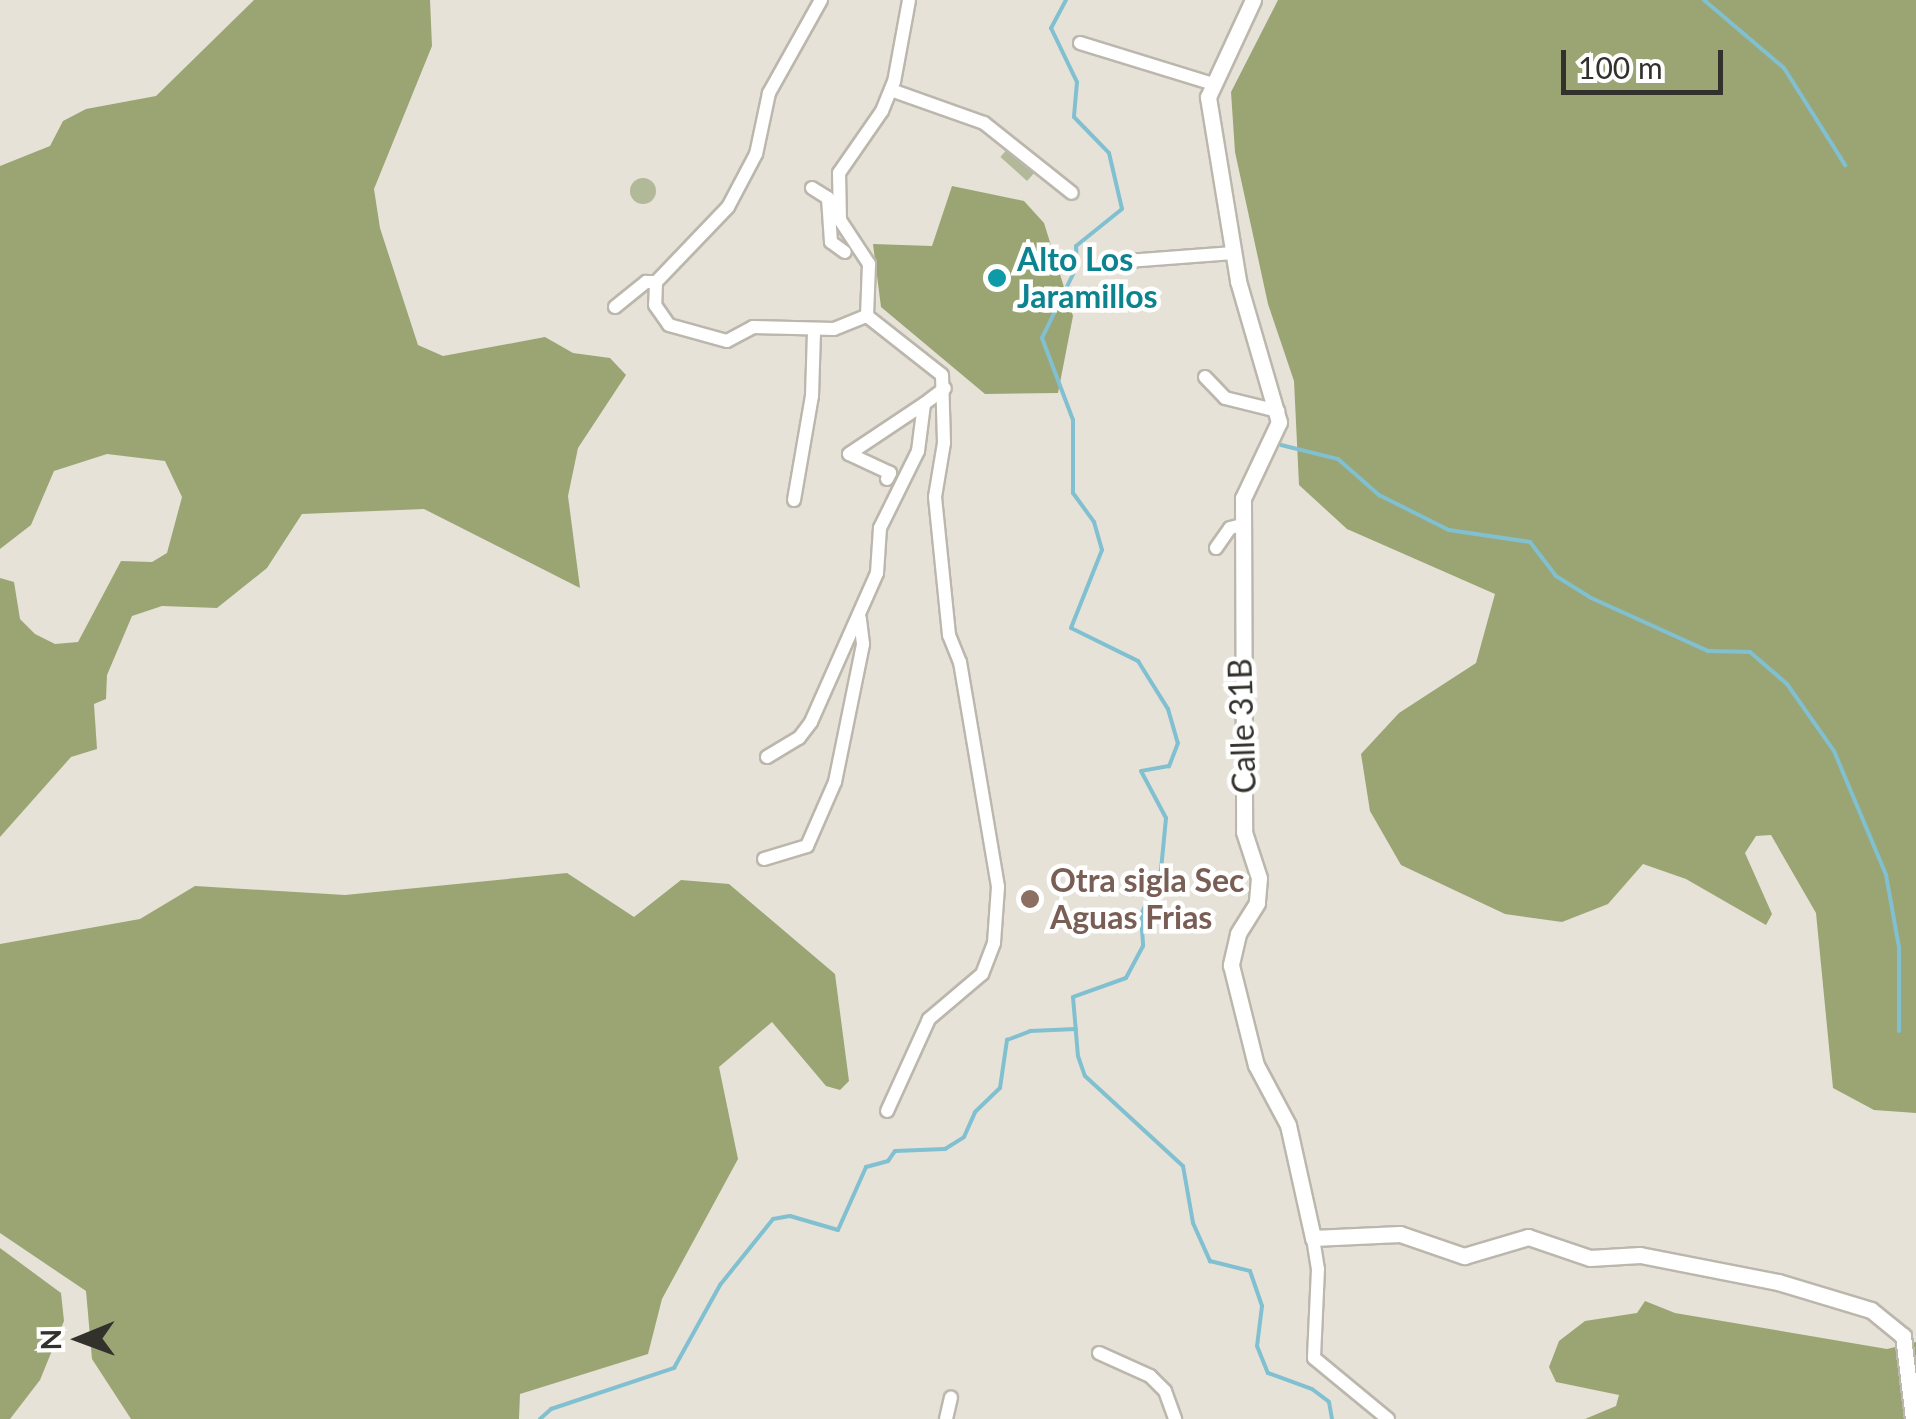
<!DOCTYPE html>
<style>
body{margin:0}
#map{position:relative;width:1916px;height:1419px;overflow:hidden;background:#e7e2d7;font-family:Lato,sans-serif}
div>[style]{position:absolute}
.green>*{inset:0;background:#b1b999;transform-origin:0 0}
.round{border-radius:50%}
.forest>*{inset:0;background:#9ba574}
.stream>*{height:4px;margin:-2px;padding:0 2px;transform-origin:2px;border-radius:2px;background:#80c0d0}
.roads{filter:drop-shadow(2px 0 #bcb7ad) drop-shadow(-2px 0 #bcb7ad) drop-shadow(0 2px #bcb7ad) drop-shadow(0 -2px #bcb7ad)}
.minor>*{height:12px;margin:-6px;padding:0 6px;transform-origin:6px;border-radius:6px;background:#fff}
.tertiary>*{height:15px;margin:-7.5px;padding:0 7.5px;transform-origin:7.5px;border-radius:7.5px;background:#fff}
.dots>*{width:28px;height:28px;translate:-50% -50%;box-sizing:border-box;border:5px solid #fff;border-radius:50%}
span{translate:-50% -50%;white-space:nowrap;text-align:center;line-height:1.15;-webkit-text-stroke:9px #fff;paint-order:stroke}
.culture-label{font-size:32px;color:#0d838f;font-weight:700}
.left{translate:0 -50%;text-align:left}
.street-label{font-size:32px;color:#32312c}
.education-label{font-size:32px;color:#785e54;font-weight:700}
.north{position:absolute;left:30px;top:1289px;width:100px;height:100px;-webkit-text-stroke:8px #fff;paint-order:stroke;rotate:269deg;font-size:28px;font-weight:700;line-height:40px;text-align:center;color:#32312c}
.north::after{content:'';display:block;margin:auto;width:35px;height:45px;background:#32312c;clip-path:polygon(50% 0,100% 100%,50% 72%,0 100%)}
.scale{position:absolute;left:1561px;top:50px;width:162px;height:45px;box-sizing:border-box;border:5px solid #32312c;border-top:0;padding-left:12px;font-size:30px;line-height:35px;white-space:nowrap;color:#32312c;-webkit-text-stroke:8px #fff;paint-order:stroke}
</style>
<div id="map">
<div class="green">
<i style="left:1011px;top:145px;width:36px;height:16px;rotate:42deg"></i>
<i class="round" style="left:630px;top:178px;width:26px;height:26px"></i>
</div>
<div class="forest">
<i style="clip-path:polygon(254px 0,430px 0,432px 46px,374px 189px,380px 228px,418px 345px,443px 356px,545px 337px,573px 353px,610px 358px,626px 375px,578px 448px,568px 496px,580px 588px,424px 509px,302px 514px,267px 568px,217px 608px,162px 606px,132px 616px,107px 675px,106px 699px,94px 704px,97px 749px,71px 757px,0 837px,0 578px,14px 582px,20px 619px,35px 634px,55px 644px,78px 642px,121px 561px,152px 562px,167px 553px,182px 497px,165px 461px,107px 454px,54px 471px,31px 525px,0 549px,0 166px,50px 146px,63px 121px,86px 109px,156px 96px)"></i>
<i style="clip-path:polygon(1278px 0,1916px 0,1916px 1113px,1874px 1110px,1833px 1088px,1816px 913px,1771px 835px,1756px 836px,1745px 853px,1772px 914px,1766px 925px,1686px 879px,1643px 864px,1608px 904px,1562px 922px,1505px 914px,1401px 865px,1370px 811px,1361px 754px,1399px 713px,1476px 663px,1495px 594px,1347px 529px,1299px 485px,1294px 381px,1268px 304px,1235px 152px,1231px 92px)"></i>
<i style="clip-path:polygon(952px 186px,1024px 201px,1044px 223px,1073px 316px,1058px 393px,985px 394px,881px 307px,873px 244px,932px 246px)"></i>
<i style="clip-path:polygon(567px 873px,634px 917px,681px 880px,729px 884px,835px 974px,849px 1081px,840px 1090px,826px 1086px,772px 1022px,719px 1067px,738px 1159px,662px 1299px,648px 1354px,520px 1394px,519px 1419px,131px 1419px,92px 1359px,86px 1291px,0 1233px,0 944px,140px 919px,195px 886px,345px 895px)"></i>
<i style="clip-path:polygon(0 1248px,61px 1293px,64px 1321px,40px 1380px,10px 1419px,0 1419px)"></i>
<i style="clip-path:polygon(1645px 1301px,1675px 1313px,1887px 1349px,1916px 1342px,1916px 1419px,1585px 1419px,1616px 1406px,1619px 1395px,1556px 1382px,1549px 1367px,1559px 1341px,1585px 1321px,1637px 1313px)"></i>
</div>
<div class="stream">
<i style="left:1066px;top:0;width:32px;rotate:118deg"></i>
<i style="left:1051px;top:28px;width:60px;rotate:64.3deg"></i>
<i style="left:1077px;top:82px;width:35px;rotate:95deg"></i>
<i style="left:1074px;top:117px;width:50px;rotate:45.8deg"></i>
<i style="left:1109px;top:153px;width:57px;rotate:76.9deg"></i>
<i style="left:1122px;top:209px;width:59px;rotate:141.2deg"></i>
<i style="left:1076px;top:246px;width:20px;rotate:87deg"></i>
<i style="left:1077px;top:266px;width:80px;rotate:115.9deg"></i>
<i style="left:1042px;top:338px;width:88px;rotate:69.3deg"></i>
<i style="left:1073px;top:420px;width:73px;rotate:90deg"></i>
<i style="left:1073px;top:493px;width:36px;rotate:54deg"></i>
<i style="left:1094px;top:522px;width:29px;rotate:74deg"></i>
<i style="left:1102px;top:550px;width:84px;rotate:111.7deg"></i>
<i style="left:1071px;top:628px;width:75px;rotate:26.2deg"></i>
<i style="left:1138px;top:661px;width:57px;rotate:58deg"></i>
<i style="left:1168px;top:709px;width:35px;rotate:74deg"></i>
<i style="left:1178px;top:743px;width:25px;rotate:111deg"></i>
<i style="left:1169px;top:766px;width:28px;rotate:170deg"></i>
<i style="left:1141px;top:771px;width:53px;rotate:62deg"></i>
<i style="left:1166px;top:818px;width:52px;rotate:95.5deg"></i>
<i style="left:1161px;top:870px;width:49px;rotate:114deg"></i>
<i style="left:1141px;top:915px;width:31px;rotate:86deg"></i>
<i style="left:1143px;top:946px;width:36px;rotate:118deg"></i>
<i style="left:1126px;top:978px;width:56px;rotate:160.3deg"></i>
<i style="left:1073px;top:997px;width:59px;rotate:85.2deg"></i>
<i style="left:1078px;top:1056px;width:21px;rotate:71deg"></i>
<i style="left:1085px;top:1076px;width:133px;rotate:42.6deg"></i>
<i style="left:1183px;top:1166px;width:58px;rotate:80deg"></i>
<i style="left:1193px;top:1223px;width:42px;rotate:65.9deg"></i>
<i style="left:1210px;top:1261px;width:41px;rotate:14deg"></i>
<i style="left:1250px;top:1271px;width:37px;rotate:71deg"></i>
<i style="left:1262px;top:1306px;width:40px;rotate:97.1deg"></i>
<i style="left:1257px;top:1346px;width:29px;rotate:68deg"></i>
<i style="left:1268px;top:1373px;width:47px;rotate:20deg"></i>
<i style="left:1312px;top:1389px;width:21px;rotate:37deg"></i>
<i style="left:1329px;top:1402px;width:17px;rotate:80deg"></i>
<i style="left:1704px;top:0;width:105px;rotate:40.4deg"></i>
<i style="left:1784px;top:68px;width:115px;rotate:57.8deg"></i>
<i style="left:1281px;top:445px;width:59px;rotate:13.8deg"></i>
<i style="left:1338px;top:459px;width:55px;rotate:41.3deg"></i>
<i style="left:1379px;top:495px;width:78px;rotate:26.6deg"></i>
<i style="left:1449px;top:530px;width:82px;rotate:8.4deg"></i>
<i style="left:1530px;top:542px;width:43px;rotate:52.6deg"></i>
<i style="left:1556px;top:576px;width:39px;rotate:32deg"></i>
<i style="left:1589px;top:597px;width:131px;rotate:24.4deg"></i>
<i style="left:1708px;top:651px;width:42px;rotate:1.4deg"></i>
<i style="left:1750px;top:652px;width:49px;rotate:40.9deg"></i>
<i style="left:1787px;top:684px;width:82px;rotate:55deg"></i>
<i style="left:1834px;top:751px;width:134px;rotate:67.2deg"></i>
<i style="left:1886px;top:875px;width:73px;rotate:79.8deg"></i>
<i style="left:1899px;top:947px;width:84px;rotate:90deg"></i>
<i style="left:540px;top:1419px;width:15px;rotate:-42deg"></i>
<i style="left:551px;top:1409px;width:130px;rotate:-18.4deg"></i>
<i style="left:674px;top:1368px;width:95px;rotate:-61deg"></i>
<i style="left:720px;top:1285px;width:85px;rotate:-51.2deg"></i>
<i style="left:773px;top:1219px;width:17px;rotate:-10deg"></i>
<i style="left:790px;top:1216px;width:50px;rotate:16.3deg"></i>
<i style="left:838px;top:1230px;width:69px;rotate:-66deg"></i>
<i style="left:866px;top:1167px;width:23px;rotate:-15deg"></i>
<i style="left:888px;top:1161px;width:12px;rotate:-55deg"></i>
<i style="left:895px;top:1151px;width:50px;rotate:-2.3deg"></i>
<i style="left:945px;top:1149px;width:22px;rotate:-32deg"></i>
<i style="left:964px;top:1137px;width:27px;rotate:-66deg"></i>
<i style="left:975px;top:1112px;width:35px;rotate:-44deg"></i>
<i style="left:1000px;top:1088px;width:49px;rotate:-81.7deg"></i>
<i style="left:1007px;top:1040px;width:25px;rotate:-21deg"></i>
<i style="left:1030px;top:1031px;width:46px;rotate:-2.5deg"></i>
</div>
<div class="roads">
<div class="minor">
<i style="left:821px;top:0;width:107px;rotate:119.2deg"></i>
<i style="left:769px;top:93px;width:62px;rotate:102deg"></i>
<i style="left:756px;top:154px;width:60px;rotate:117.8deg"></i>
<i style="left:728px;top:207px;width:104px;rotate:133.8deg"></i>
<i style="left:656px;top:282px;width:23px;rotate:92deg"></i>
<i style="left:655px;top:305px;width:24px;rotate:55deg"></i>
<i style="left:669px;top:325px;width:60px;rotate:15.4deg"></i>
<i style="left:727px;top:341px;width:30px;rotate:-28deg"></i>
<i style="left:753px;top:327px;width:81px;rotate:1.4deg"></i>
<i style="left:834px;top:329px;width:35px;rotate:-22deg"></i>
<i style="left:867px;top:316px;width:52px;rotate:-87.8deg"></i>
<i style="left:869px;top:264px;width:53px;rotate:-123.4deg"></i>
<i style="left:840px;top:220px;width:47px;rotate:-91.2deg"></i>
<i style="left:839px;top:173px;width:75px;rotate:-55.3deg"></i>
<i style="left:882px;top:111px;width:31px;rotate:-68deg"></i>
<i style="left:894px;top:82px;width:83px;rotate:-79.6deg"></i>
<i style="left:1080px;top:43px;width:139px;rotate:17.1deg"></i>
<i style="left:891px;top:90px;width:99px;rotate:19.5deg"></i>
<i style="left:984px;top:123px;width:112px;rotate:38.5deg"></i>
<i style="left:812px;top:188px;width:19px;rotate:32deg"></i>
<i style="left:828px;top:198px;width:44px;rotate:86.1deg"></i>
<i style="left:831px;top:242px;width:17px;rotate:36deg"></i>
<i style="left:1127px;top:261px;width:107px;rotate:-4.3deg"></i>
<i style="left:615px;top:307px;width:40px;rotate:-39deg"></i>
<i style="left:646px;top:282px;width:10px"></i>
<i style="left:867px;top:316px;width:95px;rotate:38.2deg"></i>
<i style="left:942px;top:375px;width:68px;rotate:88.3deg"></i>
<i style="left:944px;top:443px;width:55px;rotate:99.5deg"></i>
<i style="left:935px;top:497px;width:139px;rotate:84.2deg"></i>
<i style="left:949px;top:635px;width:29px;rotate:68deg"></i>
<i style="left:960px;top:662px;width:228px;rotate:80.4deg"></i>
<i style="left:998px;top:887px;width:56px;rotate:94.1deg"></i>
<i style="left:994px;top:943px;width:33px;rotate:111deg"></i>
<i style="left:982px;top:974px;width:70px;rotate:139.7deg"></i>
<i style="left:929px;top:1019px;width:101px;rotate:114.5deg"></i>
<i style="left:1205px;top:377px;width:29px;rotate:46deg"></i>
<i style="left:1225px;top:398px;width:55px;rotate:13.8deg"></i>
<i style="left:887px;top:479px;width:7px;rotate:-63deg"></i>
<i style="left:890px;top:473px;width:45px;rotate:-155.1deg"></i>
<i style="left:849px;top:454px;width:90px;rotate:-33.7deg"></i>
<i style="left:794px;top:500px;width:106px;rotate:-80.2deg"></i>
<i style="left:812px;top:396px;width:65px;rotate:-88.2deg"></i>
<i style="left:1216px;top:548px;width:24px;rotate:-55deg"></i>
<i style="left:1230px;top:528px;width:12px;rotate:-14deg"></i>
<i style="left:767px;top:757px;width:37px;rotate:-31deg"></i>
<i style="left:799px;top:738px;width:20px;rotate:-53deg"></i>
<i style="left:811px;top:722px;width:163px;rotate:-66.1deg"></i>
<i style="left:877px;top:573px;width:45px;rotate:-86.2deg"></i>
<i style="left:880px;top:528px;width:86px;rotate:-63.7deg"></i>
<i style="left:918px;top:451px;width:47px;rotate:-82.7deg"></i>
<i style="left:924px;top:404px;width:26px;rotate:-37deg"></i>
<i style="left:764px;top:859px;width:45px;rotate:-16.8deg"></i>
<i style="left:807px;top:846px;width:70px;rotate:-66.4deg"></i>
<i style="left:835px;top:782px;width:141px;rotate:-78.5deg"></i>
<i style="left:863px;top:644px;width:26px;rotate:-97deg"></i>
<i style="left:1313px;top:1238px;width:31px;rotate:81deg"></i>
<i style="left:1318px;top:1269px;width:89px;rotate:92.6deg"></i>
<i style="left:1314px;top:1358px;width:96px;rotate:39.5deg"></i>
<i style="left:1099px;top:1353px;width:56px;rotate:24.3deg"></i>
<i style="left:1150px;top:1376px;width:21px;rotate:45deg"></i>
<i style="left:1165px;top:1391px;width:30px;rotate:70deg"></i>
<i style="left:946px;top:1419px;width:22px;rotate:-77deg"></i>
</div>
<div class="tertiary">
<i style="left:1253px;top:0;width:107px;rotate:114.9deg"></i>
<i style="left:1208px;top:97px;width:186px;rotate:80.7deg"></i>
<i style="left:1238px;top:281px;width:147px;rotate:73.8deg"></i>
<i style="left:1279px;top:422px;width:84px;rotate:115.3deg"></i>
<i style="left:1243px;top:498px;width:334px;rotate:89.8deg"></i>
<i style="left:1244px;top:832px;width:48px;rotate:71.9deg"></i>
<i style="left:1259px;top:878px;width:25px;rotate:95deg"></i>
<i style="left:1257px;top:903px;width:36px;rotate:122deg"></i>
<i style="left:1238px;top:934px;width:32px;rotate:103deg"></i>
<i style="left:1231px;top:965px;width:103px;rotate:76deg"></i>
<i style="left:1256px;top:1065px;width:68px;rotate:61.9deg"></i>
<i style="left:1288px;top:1125px;width:116px;rotate:77.5deg"></i>
<i style="left:1313px;top:1238px;width:87px;rotate:-2.6deg"></i>
<i style="left:1400px;top:1234px;width:68px;rotate:19deg"></i>
<i style="left:1464px;top:1256px;width:67px;rotate:-16.5deg"></i>
<i style="left:1528px;top:1237px;width:65px;rotate:18.7deg"></i>
<i style="left:1590px;top:1258px;width:50px;rotate:-3.4deg"></i>
<i style="left:1640px;top:1255px;width:141px;rotate:11.1deg"></i>
<i style="left:1778px;top:1282px;width:97px;rotate:16.8deg"></i>
<i style="left:1871px;top:1310px;width:41px;rotate:39.1deg"></i>
<i style="left:1903px;top:1336px;width:84px;rotate:83.1deg"></i>
</div>
</div>
<div class="dots">
<i style="left:997px;top:278px;background:#0f9aa8"></i>
<i style="left:1030px;top:899px;background:#8d6e63"></i>
</div>
<div class="culture-label">
<span class="left" style="left:1017px;top:278px">Alto Los<br>Jaramillos</span>
</div>
<div class="street-label">
<span style="left:1242px;top:726px;rotate:-92deg">Calle 31B</span>
</div>
<div class="education-label">
<span class="left" style="left:1050px;top:899px">Otra sigla Sec<br>Aguas Frias</span>
</div>
<div class="north">N</div>
<div class="scale">100 m</div>
</div>
